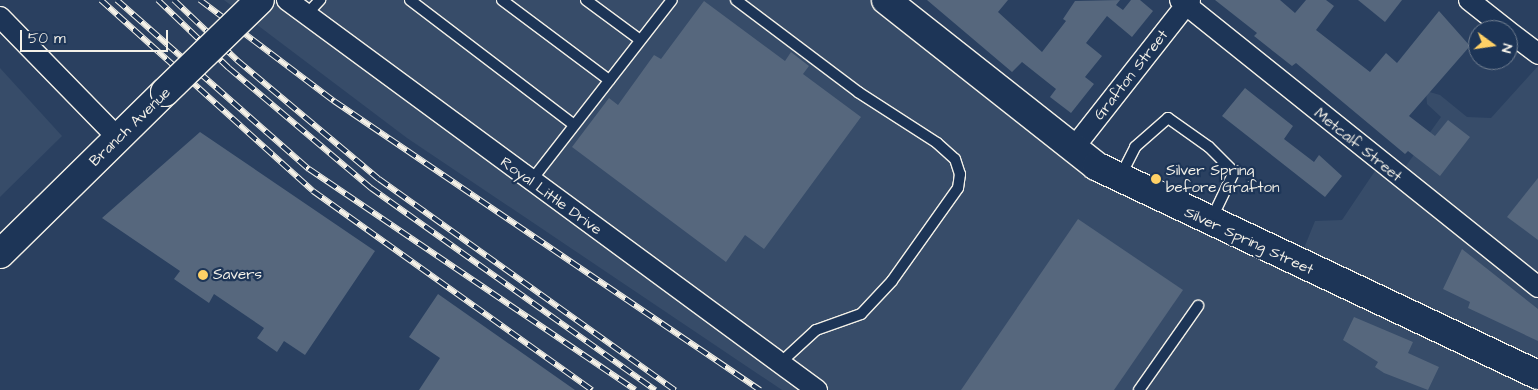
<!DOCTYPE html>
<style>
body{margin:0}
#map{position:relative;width:1538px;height:390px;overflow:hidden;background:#2a4060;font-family:"Architects Daughter",sans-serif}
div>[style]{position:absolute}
.built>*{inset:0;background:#374c69}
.building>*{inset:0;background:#56677d}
.roads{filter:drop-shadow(1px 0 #f4f1e8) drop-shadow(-1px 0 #f4f1e8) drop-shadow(0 1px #f4f1e8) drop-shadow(0 -1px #f4f1e8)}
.lane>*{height:10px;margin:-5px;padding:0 5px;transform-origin:5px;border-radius:5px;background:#1d3557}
.street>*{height:20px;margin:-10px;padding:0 10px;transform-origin:10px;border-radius:10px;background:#1d3557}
.secondary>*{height:28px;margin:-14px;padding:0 14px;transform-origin:14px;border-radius:14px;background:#1d3557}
.rail>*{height:5.5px;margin-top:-2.75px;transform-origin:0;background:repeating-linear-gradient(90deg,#1d3557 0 11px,#f4f1e8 0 22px);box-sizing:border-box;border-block:1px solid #f4f1e8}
.bridges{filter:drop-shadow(1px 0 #f4f1e8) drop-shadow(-1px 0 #f4f1e8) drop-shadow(0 1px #f4f1e8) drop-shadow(0 -1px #f4f1e8)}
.secondary-bridge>*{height:28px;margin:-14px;padding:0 14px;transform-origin:14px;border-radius:14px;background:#1d3557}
.dots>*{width:14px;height:14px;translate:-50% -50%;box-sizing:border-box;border:2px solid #1d3557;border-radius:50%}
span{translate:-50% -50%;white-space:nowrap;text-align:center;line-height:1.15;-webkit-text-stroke:4.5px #1d3557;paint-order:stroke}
.street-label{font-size:15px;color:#f4f1e8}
.poi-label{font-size:15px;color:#f4f1e8}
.left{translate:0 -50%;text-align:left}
.north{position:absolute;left:1468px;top:20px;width:50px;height:50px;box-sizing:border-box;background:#1d3557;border:1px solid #738091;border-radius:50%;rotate:104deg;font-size:14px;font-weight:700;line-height:20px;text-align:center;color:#f4f1e8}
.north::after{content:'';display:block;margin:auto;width:18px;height:22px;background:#ffd166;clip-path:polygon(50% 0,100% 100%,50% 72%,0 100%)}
.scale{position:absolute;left:20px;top:30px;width:148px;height:22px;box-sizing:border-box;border:2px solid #f4f1e8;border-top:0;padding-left:6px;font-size:15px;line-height:18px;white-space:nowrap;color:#f4f1e8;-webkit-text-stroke:4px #1d3557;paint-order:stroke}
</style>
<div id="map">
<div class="built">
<i style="clip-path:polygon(224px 0,877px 0,1061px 142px,1298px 263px,1315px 221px,1342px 220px,1379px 165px,1398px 177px,1441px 117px,1427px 104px,1426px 91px,1440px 95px,1467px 117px,1491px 118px,1538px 66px,1538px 390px,782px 390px,407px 138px)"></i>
<i style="clip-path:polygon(0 68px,62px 136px,0 197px)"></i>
</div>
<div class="building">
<i style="clip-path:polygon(927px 0,1008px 0,998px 12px,1042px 52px,1066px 21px,1063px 19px,1075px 1px,1120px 0,1116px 5px,1123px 10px,1131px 0,1140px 0,1153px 11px,1132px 37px,1107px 16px,1086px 43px,1102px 56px,1085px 77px,1094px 84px,1071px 113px,1050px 97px,1056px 89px,1022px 62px,1012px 72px)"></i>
<i style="clip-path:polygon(1215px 0,1280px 0,1295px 13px,1306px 0,1326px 0,1334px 6px,1316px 30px,1370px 72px,1386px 53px,1397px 63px,1439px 11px,1470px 46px,1409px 116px,1435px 136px,1448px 120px,1470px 137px,1440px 176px,1408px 151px,1405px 154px,1296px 63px,1292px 66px,1254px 36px,1257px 33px)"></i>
<i style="clip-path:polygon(1358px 0,1402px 0,1385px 22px)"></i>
<i style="clip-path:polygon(704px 1px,785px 61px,791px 52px,809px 66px,803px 74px,861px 117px,764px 249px,745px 235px,726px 262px,572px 147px,609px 98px,618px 105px,654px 55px,661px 59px)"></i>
<i style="clip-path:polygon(1245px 88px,1293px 126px,1284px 139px,1314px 162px,1319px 155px,1342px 176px,1325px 197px,1222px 116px)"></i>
<i style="clip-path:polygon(200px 132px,375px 251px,305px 355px,284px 341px,277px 352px,257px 338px,264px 328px,214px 294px,209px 303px,174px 279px,180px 271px,102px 218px)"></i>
<i style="clip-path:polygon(1538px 178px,1538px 240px,1507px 217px)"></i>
<i style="clip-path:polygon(1078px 219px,1183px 290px,1114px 390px,961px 390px)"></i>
<i style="clip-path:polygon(1462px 249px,1538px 309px,1538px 341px,1468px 308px,1470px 302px,1443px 289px)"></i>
<i style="clip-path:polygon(438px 294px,575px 390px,419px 390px,440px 358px,409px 337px)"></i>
<i style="clip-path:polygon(1354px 317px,1413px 342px,1408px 353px,1439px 367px,1428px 390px,1384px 373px,1375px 367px,1378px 362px,1343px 340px)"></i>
</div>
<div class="roads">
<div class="lane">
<i style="left:410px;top:0;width:206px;rotate:37.3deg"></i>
<i style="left:502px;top:0;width:134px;rotate:36.8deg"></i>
<i style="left:586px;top:0;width:67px;rotate:36.5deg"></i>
<i style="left:736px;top:0;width:153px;rotate:37deg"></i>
<i style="left:858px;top:92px;width:94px;rotate:32.8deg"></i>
<i style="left:937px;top:143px;width:24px;rotate:42deg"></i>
<i style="left:955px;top:159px;width:16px;rotate:72deg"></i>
<i style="left:960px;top:174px;width:14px;rotate:98deg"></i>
<i style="left:958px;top:188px;width:114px;rotate:125.4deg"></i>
<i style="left:892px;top:281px;width:45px;rotate:133.2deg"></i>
<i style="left:861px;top:314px;width:48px;rotate:160.4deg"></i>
<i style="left:816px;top:330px;width:50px;rotate:137.4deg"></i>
<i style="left:306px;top:15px;width:21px;rotate:-47deg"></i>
<i style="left:1120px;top:177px;width:34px;rotate:-63deg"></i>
<i style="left:1135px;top:147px;width:44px;rotate:-41.3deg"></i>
<i style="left:1168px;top:118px;width:50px;rotate:35.3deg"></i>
<i style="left:1209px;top:147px;width:35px;rotate:45deg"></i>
<i style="left:1234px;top:172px;width:53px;rotate:115.6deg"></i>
<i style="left:531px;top:181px;width:229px;rotate:-52.1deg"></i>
<i style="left:1139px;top:390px;width:103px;rotate:-54.9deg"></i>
</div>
<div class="street">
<i style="left:287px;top:0;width:658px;rotate:36.35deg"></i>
<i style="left:1180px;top:0;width:459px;rotate:38.7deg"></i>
<i style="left:1469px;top:0;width:48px;rotate:38.3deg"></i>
<i style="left:0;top:17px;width:169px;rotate:45.7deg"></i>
<i style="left:1508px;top:31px;width:38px;rotate:37deg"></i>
<i style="left:1072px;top:150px;width:191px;rotate:-51.8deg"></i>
</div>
<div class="secondary">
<i style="left:886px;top:0;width:268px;rotate:38.3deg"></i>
<i style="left:1096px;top:166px;width:489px;rotate:25.3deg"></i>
<i style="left:0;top:254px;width:231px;rotate:-44.5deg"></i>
</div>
</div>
<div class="rail">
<i style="left:101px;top:0;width:285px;rotate:42deg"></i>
<i style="left:313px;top:191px;width:343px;rotate:35.5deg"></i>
<i style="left:117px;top:0;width:256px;rotate:41.4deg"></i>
<i style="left:309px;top:169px;width:394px;rotate:34.1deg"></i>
<i style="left:158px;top:0;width:98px;rotate:43.8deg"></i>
<i style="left:229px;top:68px;width:186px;rotate:40.2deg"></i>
<i style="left:371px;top:188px;width:349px;rotate:35.4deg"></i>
<i style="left:174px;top:0;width:87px;rotate:43.6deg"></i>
<i style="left:237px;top:60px;width:185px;rotate:40deg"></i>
<i style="left:379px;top:179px;width:364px;rotate:35.5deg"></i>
<i style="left:200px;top:0;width:168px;rotate:37deg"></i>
<i style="left:334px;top:101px;width:515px;rotate:34.15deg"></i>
</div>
<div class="bridges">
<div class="secondary-bridge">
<i style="left:165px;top:92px;width:132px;rotate:-44.1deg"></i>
</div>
</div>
<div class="dots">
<i style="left:1156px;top:179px;background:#ffd166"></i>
<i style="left:203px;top:275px;background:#ffd166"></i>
</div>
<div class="street-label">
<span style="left:1131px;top:75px;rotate:-52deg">Grafton Street</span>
<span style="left:130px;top:127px;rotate:-44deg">Branch Avenue</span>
<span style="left:1358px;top:145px;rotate:39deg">Metcalf Street</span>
<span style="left:551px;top:196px;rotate:36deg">Royal Little Drive</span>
<span style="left:1249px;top:241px;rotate:25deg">Silver Spring Street</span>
</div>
<div class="poi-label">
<span class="left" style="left:1166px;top:179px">Silver Spring<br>before Grafton</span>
<span class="left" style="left:213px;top:275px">Savers</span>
</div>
<div class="north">N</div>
<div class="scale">50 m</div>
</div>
